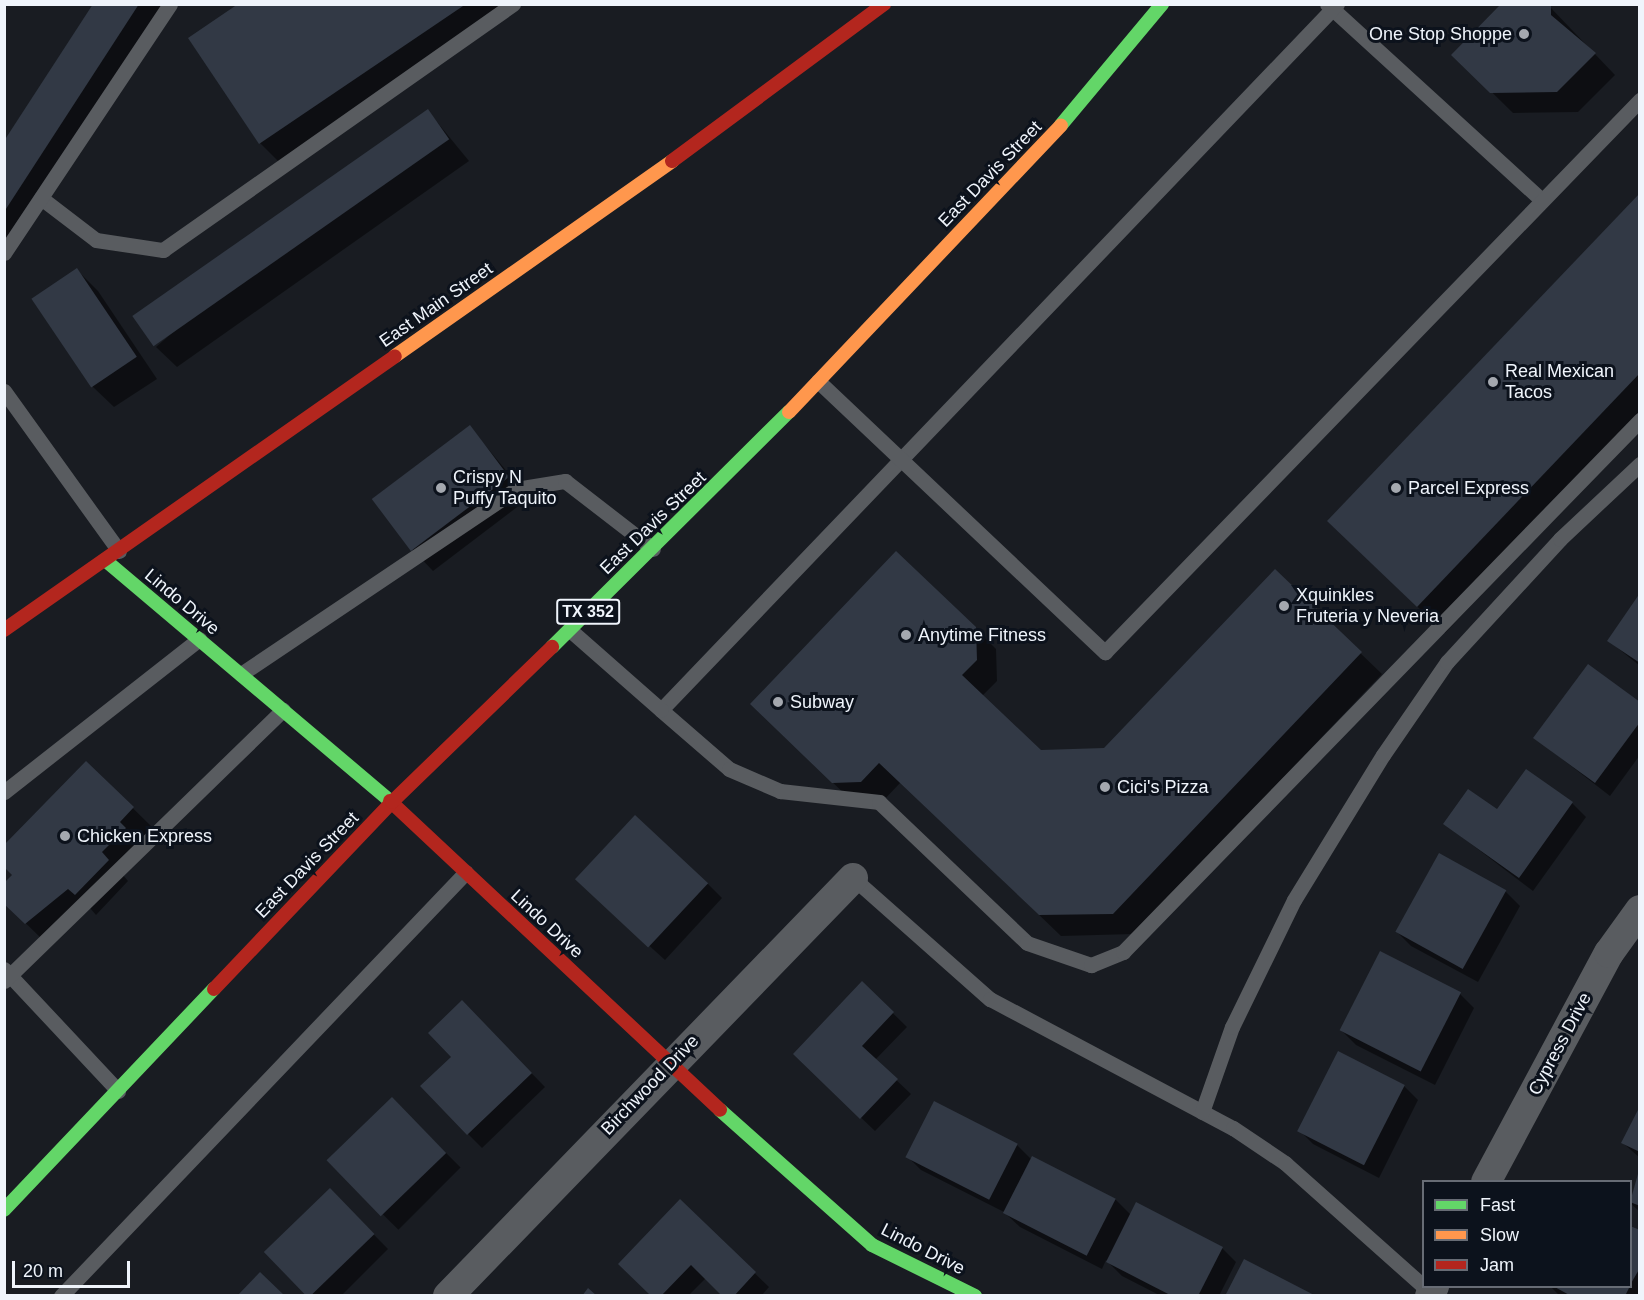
<!DOCTYPE html>
<style>
body{margin:0}
#map{position:relative;width:1644px;height:1300px;overflow:hidden;background:#191c22;font-family:Helvetica,sans-serif}
div>[style]{position:absolute}
.shadow>*{inset:0;background:#0007;transform-origin:0 0}
.building>*{inset:0;background:#323945;transform-origin:0 0}
.lane>*{height:15px;margin:-7.5px;padding:0 7.5px;transform-origin:7.5px;border-radius:7.5px;background:#595c60}
.street>*{height:30px;margin:-15px;padding:0 15px;transform-origin:15px;border-radius:15px;background:#595c60}
.fast>*{height:14px;margin:-7px;padding:0 7px;transform-origin:7px;border-radius:7px;background:#63d668}
.slow>*{height:14px;margin:-7px;padding:0 7px;transform-origin:7px;border-radius:7px;background:#ff974d}
.jam>*{height:14px;margin:-7px;padding:0 7px;transform-origin:7px;border-radius:7px;background:#b3261e}
.dots>*{width:16px;height:16px;translate:-50% -50%;box-sizing:border-box;border:3px solid #0c121c;border-radius:50%}
span{translate:-50% -50%;white-space:nowrap;text-align:center;line-height:1.15;-webkit-text-stroke:6px #0c121c;paint-order:stroke}
.shield-label span{padding:2px 4px;background:#0c121c;border:2px solid;border-radius:4px;-webkit-text-stroke-width:0}
.shield-label{font-size:16px;color:#eff4fb;font-weight:700}
.poi-label{font-size:18px;color:#eff4fb}
.right{translate:-100% -50%;text-align:right}
.left{translate:0 -50%;text-align:left}
.street-label{font-size:18px;color:#eff4fb}
.frame{position:absolute;inset:0;border:6px solid #eff4fb;pointer-events:none}
.legend{position:absolute;left:1422px;top:1180px;width:210px;height:108px;box-sizing:border-box;background:#0c121c;border:2px solid #676c75;margin:0;padding:8px 10px;list-style:none;font-size:18px;color:#eff4fb}
.legend li{display:flex;align-items:center;gap:12px;height:30px}
.legend b{width:30px;border:2px solid #676c75}
.scale{position:absolute;left:12px;top:1261px;width:118px;height:27px;box-sizing:border-box;border:3px solid #eff4fb;border-top:0;padding-left:8px;font-size:18px;line-height:21px;white-space:nowrap;color:#eff4fb;-webkit-text-stroke:4px #0c121c;paint-order:stroke}
</style>
<div id="map">
<div class="shadow">
<i style="clip-path:polygon(95px 4px,173px 4px,4px 264px,4px 144px)"></i>
<i style="clip-path:polygon(240px 4px,517px 4px,281px 164px,260px 143px)"></i>
<i style="clip-path:polygon(1550px 7px,1615px 75px,1578px 112px,1513px 113px,1454px 55px)"></i>
<i style="clip-path:polygon(428px 111px,469px 161px,177px 367px,156px 347px)"></i>
<i style="clip-path:polygon(1640px 195px,1640px 428px,1445px 633px,1355px 547px)"></i>
<i style="clip-path:polygon(77px 270px,98px 291px,157px 379px,114px 407px,93px 387px)"></i>
<i style="clip-path:polygon(470px 427px,529px 498px,433px 571px,413px 550px)"></i>
<i style="clip-path:polygon(1275px 571px,1382px 674px,1134px 934px,1061px 936px,901px 782px,882px 802px,854px 803px,773px 725px,975px 628px,996px 649px,997px 681px,982px 696px,1040px 751px,1105px 750px)"></i>
<i style="clip-path:polygon(1640px 596px,1640px 666px,1609px 641px)"></i>
<i style="clip-path:polygon(1640px 704px,1640px 755px,1610px 796px,1535px 738px)"></i>
<i style="clip-path:polygon(87px 763px,154px 829px,122px 874px,128px 881px,96px 915px,90px 908px,46px 943px,4px 902px,14px 875px)"></i>
<i style="clip-path:polygon(1572px 803px,1586px 817px,1533px 891px,1445px 824px)"></i>
<i style="clip-path:polygon(1439px 855px,1506px 892px,1520px 906px,1478px 982px,1411px 946px,1397px 932px)"></i>
<i style="clip-path:polygon(708px 884px,722px 898px,665px 960px,592px 894px)"></i>
<i style="clip-path:polygon(862px 983px,907px 1027px,875px 1060px,911px 1094px,875px 1131px,809px 1068px)"></i>
<i style="clip-path:polygon(1460px 994px,1474px 1008px,1435px 1085px,1356px 1045px,1342px 1031px)"></i>
<i style="clip-path:polygon(476px 1016px,545px 1087px,482px 1148px,468px 1134px)"></i>
<i style="clip-path:polygon(1404px 1086px,1418px 1100px,1379px 1178px,1313px 1144px,1299px 1130px)"></i>
<i style="left:392px;top:1099px;width:97px;height:88px;rotate:45deg"></i>
<i style="clip-path:polygon(1640px 1111px,1640px 1158px,1623px 1143px)"></i>
<i style="clip-path:polygon(1017px 1145px,1032px 1160px,1115px 1199px,1131px 1215px,1222px 1248px,1236px 1262px,1219px 1296px,1161px 1296px,1122px 1276px,1106px 1260px,1102px 1269px,1020px 1227px,1004px 1212px,921px 1170px,907px 1156px)"></i>
<i style="clip-path:polygon(1640px 1170px,1640px 1212px,1630px 1203px)"></i>
<i style="clip-path:polygon(330px 1190px,388px 1249px,341px 1296px,310px 1296px,267px 1253px)"></i>
<i style="clip-path:polygon(680px 1201px,769px 1287px,761px 1296px,724px 1296px,706px 1278px,688px 1296px,652px 1296px)"></i>
<i style="clip-path:polygon(1630px 1227px,1640px 1232px,1640px 1296px,1560px 1296px,1550px 1286px,1630px 1286px)"></i>
</div>
<div class="building">
<i style="clip-path:polygon(93px 4px,139px 4px,4px 212px,4px 141px)"></i>
<i style="clip-path:polygon(238px 4px,466px 4px,259px 144px,188px 38px)"></i>
<i style="clip-path:polygon(1499px 6px,1551px 6px,1551px 15px,1596px 53px,1557px 92px,1490px 93px,1451px 55px)"></i>
<i style="left:428px;top:109px;width:37px;height:361px;rotate:55deg"></i>
<i style="clip-path:polygon(1640px 193px,1640px 373px,1417px 607px,1327px 521px)"></i>
<i style="left:77px;top:268px;width:107px;height:55px;rotate:56deg"></i>
<i style="left:470px;top:425px;width:65px;height:123px;rotate:53deg"></i>
<i style="clip-path:polygon(896px 551px,976px 627px,977px 660px,962px 675px,1041px 750px,1104px 748px,1275px 569px,1362px 652px,1113px 914px,1039px 915px,879px 763px,861px 782px,832px 783px,750px 704px)"></i>
<i style="clip-path:polygon(1640px 593px,1640px 663px,1607px 641px)"></i>
<i style="clip-path:polygon(1588px 664px,1640px 702px,1640px 722px,1595px 783px,1533px 738px)"></i>
<i style="clip-path:polygon(86px 761px,134px 807px,120px 822px,126px 828px,102px 852px,109px 860px,75px 895px,68px 889px,25px 924px,4px 904px,4px 883px,12px 875px,4px 867px,4px 845px)"></i>
<i style="clip-path:polygon(1526px 769px,1573px 802px,1519px 878px,1443px 824px,1468px 789px,1497px 809px)"></i>
<i style="left:635px;top:815px;width:100px;height:88px;rotate:43deg"></i>
<i style="left:1439px;top:853px;width:77px;height:90px;rotate:29deg"></i>
<i style="left:1380px;top:951px;width:91px;height:89px;rotate:27deg"></i>
<i style="clip-path:polygon(862px 981px,894px 1012px,862px 1046px,898px 1079px,860px 1119px,793px 1054px)"></i>
<i style="clip-path:polygon(462px 1000px,532px 1073px,467px 1135px,420px 1086px,451px 1057px,428px 1033px)"></i>
<i style="left:1338px;top:1051px;width:75px;height:90px;rotate:27deg"></i>
<i style="left:392px;top:1097px;width:78px;height:91px;rotate:46deg"></i>
<i style="left:934px;top:1101px;width:94px;height:63px;rotate:27deg"></i>
<i style="clip-path:polygon(1640px 1106px,1640px 1152px,1621px 1143px)"></i>
<i style="left:1032px;top:1156px;width:94px;height:64px;rotate:27deg"></i>
<i style="clip-path:polygon(1640px 1167px,1640px 1206px,1630px 1202px)"></i>
<i style="left:330px;top:1188px;width:64px;height:92px;rotate:46deg"></i>
<i style="clip-path:polygon(680px 1199px,756px 1272px,734px 1296px,722px 1296px,691px 1265px,661px 1296px,651px 1296px,618px 1264px)"></i>
<i style="clip-path:polygon(1136px 1202px,1223px 1247px,1198px 1296px,1172px 1296px,1106px 1262px)"></i>
<i style="clip-path:polygon(1630px 1226px,1640px 1230px,1640px 1268px,1630px 1285px)"></i>
<i style="clip-path:polygon(1244px 1259px,1316px 1296px,1225px 1296px)"></i>
<i style="clip-path:polygon(260px 1272px,285px 1296px,237px 1296px)"></i>
<i style="clip-path:polygon(1553px 1286px,1630px 1286px,1625px 1296px,1571px 1296px)"></i>
<i style="clip-path:polygon(588px 1288px,597px 1296px,582px 1296px)"></i>
</div>
<div class="lane">
<i style="left:1327px;top:4px;width:291px;rotate:42.4deg"></i>
<i style="left:1337px;top:4px;width:977px;rotate:133.76deg"></i>
<i style="left:661px;top:710px;width:90px;rotate:40.9deg"></i>
<i style="left:729px;top:769px;width:56px;rotate:23.3deg"></i>
<i style="left:780px;top:791px;width:100px;rotate:6.3deg"></i>
<i style="left:879px;top:802px;width:204px;rotate:43.6deg"></i>
<i style="left:1027px;top:943px;width:68px;rotate:19deg"></i>
<i style="left:1091px;top:965px;width:35px;rotate:-22deg"></i>
<i style="left:1123px;top:952px;width:742px;rotate:-45.82deg"></i>
<i style="left:41px;top:198px;width:69px;rotate:37.4deg"></i>
<i style="left:96px;top:240px;width:68px;rotate:8.5deg"></i>
<i style="left:163px;top:250px;width:428px;rotate:-35.1deg"></i>
<i style="left:4px;top:253px;width:299px;rotate:-56.3deg"></i>
<i style="left:818px;top:381px;width:395px;rotate:43.4deg"></i>
<i style="left:1105px;top:652px;width:769px;rotate:-45.9deg"></i>
<i style="left:4px;top:391px;width:197px;rotate:54.3deg"></i>
<i style="left:570px;top:630px;width:121px;rotate:41.3deg"></i>
<i style="left:241px;top:674px;width:331px;rotate:-33.9deg"></i>
<i style="left:516px;top:489px;width:50px;rotate:-9.3deg"></i>
<i style="left:565px;top:481px;width:111px;rotate:37.7deg"></i>
<i style="left:4px;top:792px;width:248px;rotate:-38.1deg"></i>
<i style="left:853px;top:878px;width:183px;rotate:41.5deg"></i>
<i style="left:990px;top:999px;width:275px;rotate:28deg"></i>
<i style="left:1233px;top:1128px;width:63px;rotate:33.9deg"></i>
<i style="left:1285px;top:1163px;width:195px;rotate:41.7deg"></i>
<i style="left:4px;top:969px;width:167px;rotate:46.9deg"></i>
<i style="left:4px;top:981px;width:389px;rotate:-44.2deg"></i>
<i style="left:1202px;top:1112px;width:90px;rotate:-70.6deg"></i>
<i style="left:1232px;top:1027px;width:141px;rotate:-64deg"></i>
<i style="left:1294px;top:900px;width:170px;rotate:-58.5deg"></i>
<i style="left:1383px;top:755px;width:113px;rotate:-55.5deg"></i>
<i style="left:1447px;top:662px;width:167px;rotate:-47.4deg"></i>
<i style="left:1560px;top:539px;width:110px;rotate:-43.2deg"></i>
<i style="left:61px;top:1296px;width:586px;rotate:-46.31deg"></i>
</div>
<div class="street">
<i style="left:1486px;top:1182px;width:260px;rotate:-61.8deg"></i>
<i style="left:1609px;top:953px;width:53px;rotate:-54.2deg"></i>
<i style="left:448px;top:1296px;width:582px;rotate:-45.9deg"></i>
<i style="left:1430px;top:1296px;width:11px;rotate:-68deg"></i>
</div>
<div class="fast">
<i style="left:1061px;top:125px;width:158px;rotate:-50.1deg"></i>
<i style="left:105px;top:560px;width:373px;rotate:40.2deg"></i>
<i style="left:552px;top:647px;width:334px;rotate:-44.8deg"></i>
<i style="left:720px;top:1110px;width:203px;rotate:41.6deg"></i>
<i style="left:872px;top:1245px;width:115px;rotate:26.3deg"></i>
<i style="left:4px;top:1210px;width:305px;rotate:-46.5deg"></i>
</div>
<div class="slow">
<i style="left:395px;top:356px;width:339px;rotate:-35.1deg"></i>
<i style="left:789px;top:412px;width:395px;rotate:-46.5deg"></i>
</div>
<div class="jam">
<i style="left:672px;top:161px;width:264px;rotate:-36.5deg"></i>
<i style="left:4px;top:630px;width:477px;rotate:-35deg"></i>
<i style="left:390px;top:801px;width:452px;rotate:43.1deg"></i>
<i style="left:214px;top:989px;width:258px;rotate:-46.4deg"></i>
<i style="left:392px;top:802px;width:223px;rotate:-44.1deg"></i>
</div>
<div class="dots">
<i style="left:1524px;top:34px;background:#a4a8af"></i>
<i style="left:1493px;top:382px;background:#a4a8af"></i>
<i style="left:441px;top:488px;background:#a4a8af"></i>
<i style="left:1396px;top:488px;background:#a4a8af"></i>
<i style="left:1284px;top:606px;background:#a4a8af"></i>
<i style="left:906px;top:635px;background:#a4a8af"></i>
<i style="left:778px;top:702px;background:#a4a8af"></i>
<i style="left:1105px;top:787px;background:#a4a8af"></i>
<i style="left:65px;top:836px;background:#a4a8af"></i>
</div>
<div class="shield-label">
<span style="left:588px;top:612px">TX 352</span>
</div>
<div class="poi-label">
<span class="right" style="left:1512px;top:34px">One Stop Shoppe</span>
<span class="left" style="left:1505px;top:382px">Real Mexican<br>Tacos</span>
<span class="left" style="left:453px;top:488px">Crispy N<br>Puffy Taquito</span>
<span class="left" style="left:1408px;top:488px">Parcel Express</span>
<span class="left" style="left:1296px;top:606px">Xquinkles<br>Fruteria y Neveria</span>
<span class="left" style="left:918px;top:635px">Anytime Fitness</span>
<span class="left" style="left:790px;top:702px">Subway</span>
<span class="left" style="left:1117px;top:787px">Cici's Pizza</span>
<span class="left" style="left:77px;top:836px">Chicken Express</span>
</div>
<div class="street-label">
<span style="left:990px;top:174px;rotate:-46deg">East Davis Street</span>
<span style="left:436px;top:305px;rotate:-35deg">East Main Street</span>
<span style="left:653px;top:523px;rotate:-44deg">East Davis Street</span>
<span style="left:182px;top:602px;rotate:40deg">Lindo Drive</span>
<span style="left:307px;top:865px;rotate:-46deg">East Davis Street</span>
<span style="left:547px;top:924px;rotate:43deg">Lindo Drive</span>
<span style="left:1560px;top:1044px;rotate:-62deg">Cypress Drive</span>
<span style="left:650px;top:1085px;rotate:-46deg">Birchwood Drive</span>
<span style="left:923px;top:1249px;rotate:27deg">Lindo Drive</span>
</div>
<div class="frame"></div>
<ul class="legend">
<li><b style="height:8px;background:#63d668"></b>Fast</li>
<li><b style="height:8px;background:#ff974d"></b>Slow</li>
<li><b style="height:8px;background:#b3261e"></b>Jam</li>
</ul>
<div class="scale">20 m</div>
</div>
